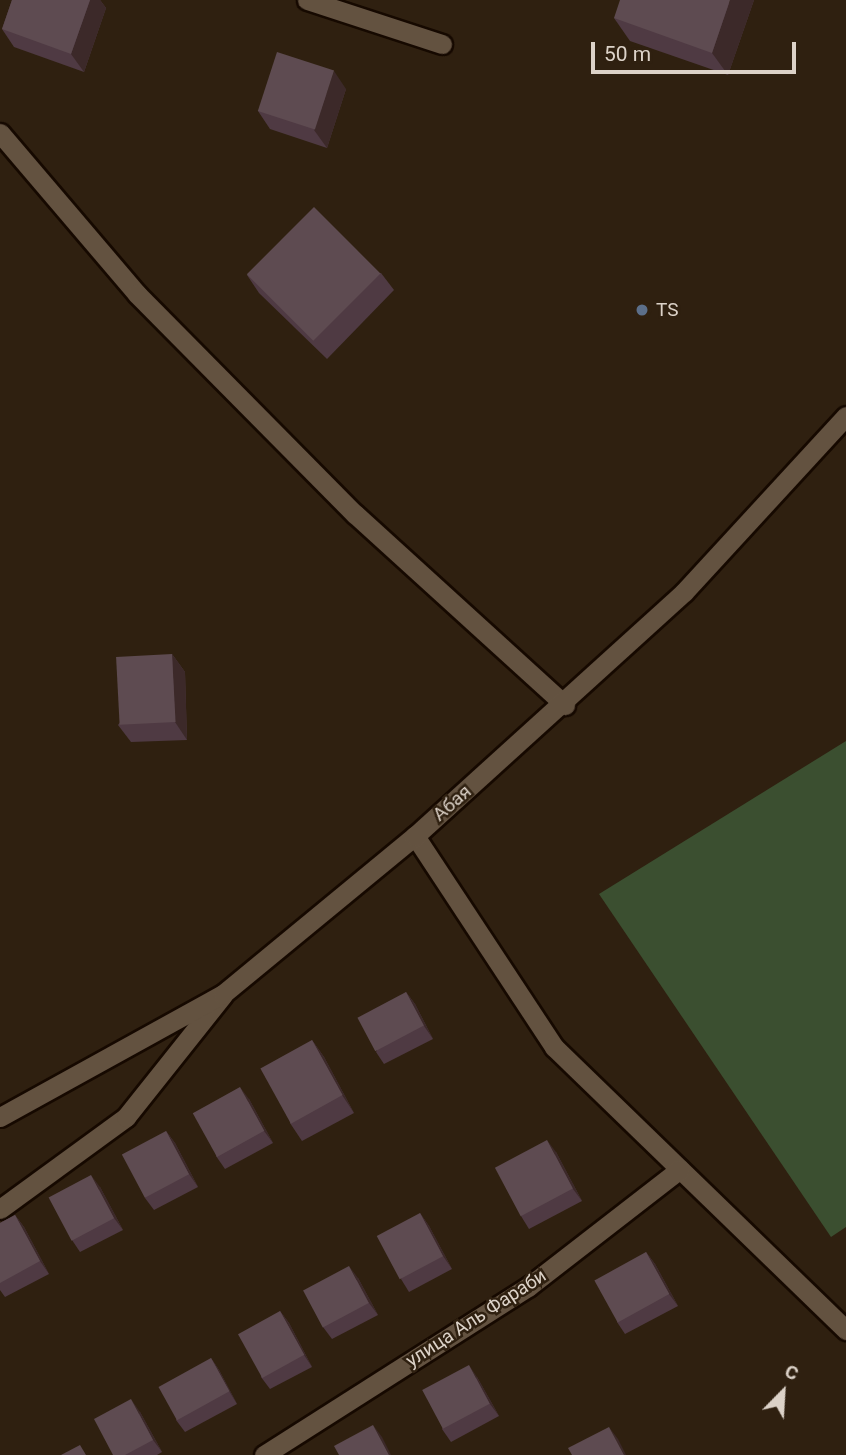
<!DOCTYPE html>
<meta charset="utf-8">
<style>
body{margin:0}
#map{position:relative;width:846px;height:1455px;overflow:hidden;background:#2f2010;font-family:Roboto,sans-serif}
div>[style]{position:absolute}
.green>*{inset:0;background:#3b4f30}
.roads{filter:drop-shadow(2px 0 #160900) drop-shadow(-2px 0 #160900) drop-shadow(0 2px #160900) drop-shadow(0 -2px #160900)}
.minor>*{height:19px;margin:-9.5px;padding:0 9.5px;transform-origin:9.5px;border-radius:9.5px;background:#635240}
.tertiary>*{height:19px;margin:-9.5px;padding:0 9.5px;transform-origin:9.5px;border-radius:9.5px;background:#635240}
.wall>*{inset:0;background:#4f3a43}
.shaded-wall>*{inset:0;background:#3c2929}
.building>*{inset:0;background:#5e4b51;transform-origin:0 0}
.dots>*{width:19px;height:19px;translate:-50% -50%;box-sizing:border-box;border:4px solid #2f2010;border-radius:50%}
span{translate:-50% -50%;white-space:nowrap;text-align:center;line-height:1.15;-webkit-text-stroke:5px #2f2010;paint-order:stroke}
.poi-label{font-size:19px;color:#dcd2c8}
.left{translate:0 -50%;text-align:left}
.street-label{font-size:19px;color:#dcd2c8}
.north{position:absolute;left:748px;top:1357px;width:70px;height:70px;-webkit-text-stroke:5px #2f2010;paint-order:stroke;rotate:24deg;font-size:19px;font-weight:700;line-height:28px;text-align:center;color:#dcd2c8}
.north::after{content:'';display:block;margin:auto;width:24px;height:32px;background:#dcd2c8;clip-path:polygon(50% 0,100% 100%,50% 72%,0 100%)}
.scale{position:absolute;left:591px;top:42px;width:205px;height:32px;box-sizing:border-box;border:4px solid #dcd2c8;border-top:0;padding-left:9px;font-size:21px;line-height:24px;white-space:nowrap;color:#dcd2c8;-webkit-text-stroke:5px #2f2010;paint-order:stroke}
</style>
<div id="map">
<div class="green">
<i style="clip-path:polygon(846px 741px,846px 1227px,831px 1237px,599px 894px)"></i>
</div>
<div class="roads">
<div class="minor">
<i style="left:307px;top:0;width:142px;rotate:18.1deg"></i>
<i style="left:0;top:133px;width:211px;rotate:49.6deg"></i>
<i style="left:137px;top:294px;width:310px;rotate:45.3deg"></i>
<i style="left:355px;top:514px;width:284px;rotate:42.3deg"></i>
<i style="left:415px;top:836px;width:253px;rotate:56.6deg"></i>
<i style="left:554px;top:1047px;width:407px;rotate:44.1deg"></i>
<i style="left:0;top:1209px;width:156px;rotate:-36.1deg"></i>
<i style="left:126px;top:1117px;width:156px;rotate:-51.5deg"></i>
<i style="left:264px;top:1455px;width:313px;rotate:-32.5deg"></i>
<i style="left:528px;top:1287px;width:192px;rotate:-37.8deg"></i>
</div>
<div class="tertiary">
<i style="left:0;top:1117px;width:255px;rotate:-28.9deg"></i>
<i style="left:223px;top:994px;width:249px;rotate:-39.5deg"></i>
<i style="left:415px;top:836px;width:363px;rotate:-42.2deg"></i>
<i style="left:684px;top:592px;width:239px;rotate:-47.4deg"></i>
</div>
</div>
<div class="wall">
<i style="clip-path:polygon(12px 0,100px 0,106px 8px,84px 72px,14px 47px,2px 29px)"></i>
<i style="clip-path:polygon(754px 0,728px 75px,630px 41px,614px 18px)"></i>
<i style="clip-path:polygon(346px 89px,327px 148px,270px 129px,258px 111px)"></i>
<i style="clip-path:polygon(381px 273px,394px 290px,327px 359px,259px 293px,247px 275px)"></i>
<i style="clip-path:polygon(172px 654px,185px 672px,187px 740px,131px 742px,118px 725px)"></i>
<i style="clip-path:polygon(406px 992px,415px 1004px,433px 1039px,384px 1064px,376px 1052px)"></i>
<i style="clip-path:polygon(312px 1040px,324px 1057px,354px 1113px,302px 1141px,290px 1123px)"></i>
<i style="clip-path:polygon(249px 1099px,273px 1143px,225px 1169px,216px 1156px)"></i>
<i style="clip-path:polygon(166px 1131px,175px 1143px,198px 1187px,154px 1210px,145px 1198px)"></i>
<i style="clip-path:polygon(556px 1152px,582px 1201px,529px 1229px,521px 1216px)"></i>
<i style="clip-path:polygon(100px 1187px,123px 1230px,80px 1252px,72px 1240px)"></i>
<i style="clip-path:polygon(420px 1213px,429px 1226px,452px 1269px,409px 1292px,401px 1279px)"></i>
<i style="clip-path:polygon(15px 1215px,24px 1227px,49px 1274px,5px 1297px,0 1290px,0 1223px)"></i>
<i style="clip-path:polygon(646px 1252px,655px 1264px,678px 1306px,625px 1334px,617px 1322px)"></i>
<i style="clip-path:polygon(358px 1278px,378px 1315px,332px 1339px,323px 1327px)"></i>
<i style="clip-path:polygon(280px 1311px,289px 1323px,312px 1367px,270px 1389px,261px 1377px)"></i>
<i style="clip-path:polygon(211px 1358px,219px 1370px,237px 1404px,185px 1432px,176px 1420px)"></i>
<i style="clip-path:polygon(477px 1377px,499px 1416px,451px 1442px,442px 1429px)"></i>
<i style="clip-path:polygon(140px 1412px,162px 1452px,157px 1455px,113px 1455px)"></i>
</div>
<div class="shaded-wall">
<i style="clip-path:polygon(90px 0,100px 0,106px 8px,84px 72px,71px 54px)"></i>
<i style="clip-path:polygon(730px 0,754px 0,728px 75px,712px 53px)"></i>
<i style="clip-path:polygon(334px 71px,346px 89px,327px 148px,314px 130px)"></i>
<i style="clip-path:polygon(172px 654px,185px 672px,187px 740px,175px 722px)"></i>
<i style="clip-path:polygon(406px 992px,415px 1004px,433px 1039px,424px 1026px)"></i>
<i style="clip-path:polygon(312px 1040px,324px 1057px,354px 1113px,342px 1095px)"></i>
<i style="clip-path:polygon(240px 1087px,249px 1099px,273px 1143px,264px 1131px)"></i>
<i style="clip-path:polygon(166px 1131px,175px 1143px,198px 1187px,189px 1174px)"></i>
<i style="clip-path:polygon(547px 1140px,556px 1152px,582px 1201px,573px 1189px)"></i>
<i style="clip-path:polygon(91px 1175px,100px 1187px,123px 1230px,114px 1218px)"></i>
<i style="clip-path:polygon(420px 1213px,429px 1226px,452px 1269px,443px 1256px)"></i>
<i style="clip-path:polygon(15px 1215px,24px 1227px,49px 1274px,40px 1261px)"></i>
<i style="clip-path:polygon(646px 1252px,655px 1264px,678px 1306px,669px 1294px)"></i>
<i style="clip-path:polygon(349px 1266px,358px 1278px,378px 1315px,369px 1303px)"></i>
<i style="clip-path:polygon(280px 1311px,289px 1323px,312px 1367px,304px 1355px)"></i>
<i style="clip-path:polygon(211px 1358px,219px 1370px,237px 1404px,229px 1391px)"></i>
<i style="clip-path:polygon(469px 1365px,477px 1377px,499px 1416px,490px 1404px)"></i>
<i style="clip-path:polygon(131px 1399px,140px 1412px,162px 1452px,153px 1440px)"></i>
<i style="clip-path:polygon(373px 1425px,382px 1437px,391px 1455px,389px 1455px)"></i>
<i style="clip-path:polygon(609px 1427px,618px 1439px,626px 1455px,624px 1455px)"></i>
</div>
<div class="building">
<i style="clip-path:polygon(12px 0,90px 0,71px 54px,2px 29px)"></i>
<i style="clip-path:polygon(620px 0,730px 0,712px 53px,614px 18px)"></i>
<i style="left:277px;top:52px;width:60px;height:62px;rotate:18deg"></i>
<i style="left:314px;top:207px;width:94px;height:95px;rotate:45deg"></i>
<i style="left:172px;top:654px;width:68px;height:56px;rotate:87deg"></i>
<i style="left:406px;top:992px;width:38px;height:55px;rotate:62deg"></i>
<i style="left:312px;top:1040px;width:63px;height:59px;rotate:61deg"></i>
<i style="left:240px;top:1087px;width:50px;height:54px;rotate:61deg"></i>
<i style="left:166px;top:1131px;width:49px;height:50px;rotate:62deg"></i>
<i style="left:547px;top:1140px;width:55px;height:59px;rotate:62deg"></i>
<i style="left:91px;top:1175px;width:49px;height:48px;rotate:62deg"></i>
<i style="left:420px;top:1213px;width:49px;height:49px;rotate:62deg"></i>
<i style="clip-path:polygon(15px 1215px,40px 1261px,0 1283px,0 1223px)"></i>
<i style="left:646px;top:1252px;width:48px;height:59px;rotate:61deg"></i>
<i style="left:349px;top:1266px;width:42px;height:52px;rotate:62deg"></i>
<i style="left:280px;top:1311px;width:50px;height:48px;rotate:61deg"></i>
<i style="left:211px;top:1358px;width:38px;height:60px;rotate:61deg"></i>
<i style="left:469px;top:1365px;width:44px;height:53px;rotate:62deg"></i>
<i style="clip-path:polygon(131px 1399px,153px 1440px,125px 1455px,113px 1455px,94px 1419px)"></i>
<i style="clip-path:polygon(373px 1425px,389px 1455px,339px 1455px,334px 1446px)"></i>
<i style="clip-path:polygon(609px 1427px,624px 1455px,572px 1455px,568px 1448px)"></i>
<i style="clip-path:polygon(80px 1445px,86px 1455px,61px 1455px)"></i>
</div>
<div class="dots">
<i style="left:642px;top:310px;background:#5c6f8a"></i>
</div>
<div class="poi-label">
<span class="left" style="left:656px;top:310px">TS</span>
</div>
<div class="street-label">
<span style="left:452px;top:803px;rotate:-41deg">Абая</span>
<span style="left:476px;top:1318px;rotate:-33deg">улица Аль Фараби</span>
</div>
<div class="north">С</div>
<div class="scale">50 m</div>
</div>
